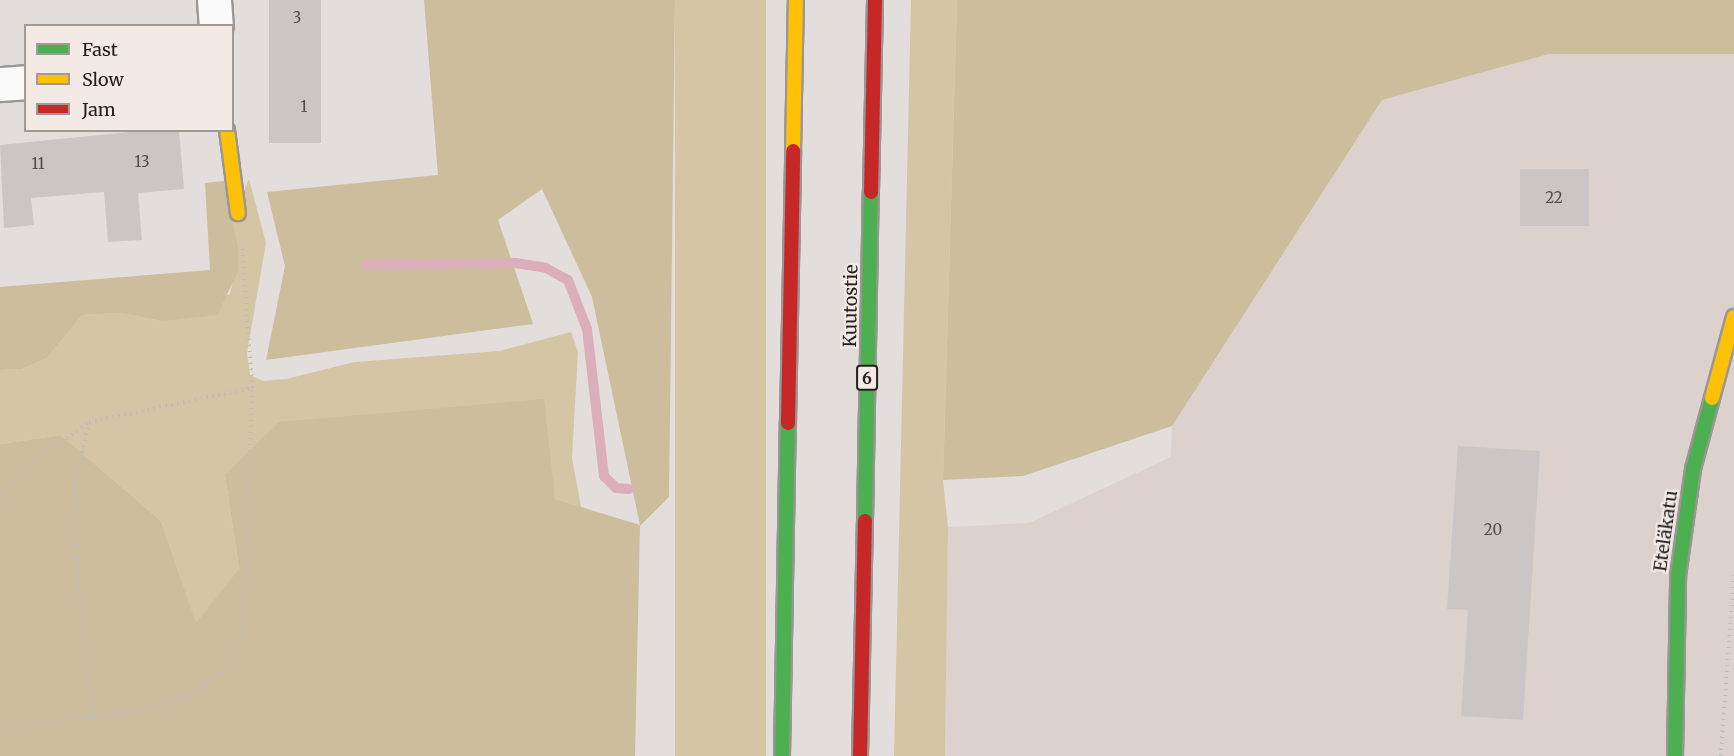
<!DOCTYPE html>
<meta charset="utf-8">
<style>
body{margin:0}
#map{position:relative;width:1734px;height:756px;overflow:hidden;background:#e3dedc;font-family:Merriweather,serif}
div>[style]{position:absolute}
.built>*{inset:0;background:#dcd1cc}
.green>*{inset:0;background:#d4c5a4;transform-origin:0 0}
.forest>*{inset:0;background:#ccbd9d}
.stream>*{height:10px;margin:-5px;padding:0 5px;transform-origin:5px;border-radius:5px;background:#dcaebc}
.building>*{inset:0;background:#cbc6c5;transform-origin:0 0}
.path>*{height:4px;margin-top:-2px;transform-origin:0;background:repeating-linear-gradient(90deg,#bebdbb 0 1.5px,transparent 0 6px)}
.roads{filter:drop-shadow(2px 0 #9a9695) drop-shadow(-2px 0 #9a9695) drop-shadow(0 2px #9a9695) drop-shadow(0 -2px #9a9695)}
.street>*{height:33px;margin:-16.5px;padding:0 16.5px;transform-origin:16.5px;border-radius:16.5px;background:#fbfafa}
.fast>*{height:14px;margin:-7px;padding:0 7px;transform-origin:7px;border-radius:7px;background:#4caf50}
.slow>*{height:14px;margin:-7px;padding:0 7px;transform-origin:7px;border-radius:7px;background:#ffc107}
.jam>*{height:14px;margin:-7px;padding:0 7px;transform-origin:7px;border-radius:7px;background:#c62828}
span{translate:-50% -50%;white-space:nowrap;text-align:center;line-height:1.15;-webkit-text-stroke:4.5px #f3eae6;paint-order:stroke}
.number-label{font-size:15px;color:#504c4b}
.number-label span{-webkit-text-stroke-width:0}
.shield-label span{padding:2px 4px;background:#f3eae6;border:2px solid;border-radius:4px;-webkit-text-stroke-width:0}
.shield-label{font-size:16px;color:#23201f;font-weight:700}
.street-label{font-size:18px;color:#23201f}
.legend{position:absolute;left:24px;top:24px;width:210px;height:108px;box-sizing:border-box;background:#f3eae6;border:2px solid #a09996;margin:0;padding:8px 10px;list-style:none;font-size:18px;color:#23201f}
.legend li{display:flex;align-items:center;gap:12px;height:30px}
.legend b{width:30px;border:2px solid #a09996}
</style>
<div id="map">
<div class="built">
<i style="clip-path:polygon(1549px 54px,1734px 54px,1734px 756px,945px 756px,948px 527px,1029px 523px,1171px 457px,1172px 426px,1382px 100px)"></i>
</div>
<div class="green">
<i style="left:675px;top:0;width:91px;height:756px"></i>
<i style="clip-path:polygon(911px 0,957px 0,943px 480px,948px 528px,945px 756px,894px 756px)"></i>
<i style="clip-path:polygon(249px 179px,266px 243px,247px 353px,250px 375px,263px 381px,286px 379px,355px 362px,500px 351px,571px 332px,578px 352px,572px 458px,581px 507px,555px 499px,225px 475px,239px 570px,196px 624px,161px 521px,61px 435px,0 444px,0 370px,22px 369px,47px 358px,82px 315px,121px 313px,162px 321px,230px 294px,239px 252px,231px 223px)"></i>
</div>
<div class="forest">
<i style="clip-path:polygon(424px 0,675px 0,669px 497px,640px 526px,635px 756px,0 756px,0 444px,61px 435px,161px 521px,196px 623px,239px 569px,225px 475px,279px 422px,544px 399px,555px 499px,640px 525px,592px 297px,542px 189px,498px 220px,533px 324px,266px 360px,285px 266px,267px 192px,438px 175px)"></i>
<i style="clip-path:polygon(957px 0,1734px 0,1734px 54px,1549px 54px,1382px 100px,1172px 426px,1023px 476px,943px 480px)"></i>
<i style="clip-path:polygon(224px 181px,239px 252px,238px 272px,217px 315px,162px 321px,121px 313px,82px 315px,47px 358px,22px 369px,0 370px,0 287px,210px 270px,205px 183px)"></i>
</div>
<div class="stream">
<i style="left:366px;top:265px;width:150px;rotate:-0.8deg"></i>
<i style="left:516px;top:263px;width:30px;rotate:9deg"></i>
<i style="left:546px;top:268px;width:25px;rotate:29deg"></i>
<i style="left:568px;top:280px;width:53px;rotate:68.8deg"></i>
<i style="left:587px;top:329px;width:148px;rotate:83.4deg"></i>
<i style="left:604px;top:476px;width:17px;rotate:45deg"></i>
<i style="left:616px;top:488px;width:13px;rotate:4deg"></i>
</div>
<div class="building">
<i style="left:269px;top:0;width:52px;height:143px"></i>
<i style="clip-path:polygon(150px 130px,179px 130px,184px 189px,138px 193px,142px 240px,108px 242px,104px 192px,31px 198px,34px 225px,4px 228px,0 145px)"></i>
<i style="left:1520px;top:169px;width:69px;height:57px"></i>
<i style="clip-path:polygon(1458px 446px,1540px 451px,1523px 720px,1461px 716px,1468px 610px,1447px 609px)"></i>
</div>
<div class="path">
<i style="left:0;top:500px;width:55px;rotate:-47.9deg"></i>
<i style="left:37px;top:459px;width:62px;rotate:-35.2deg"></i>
<i style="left:92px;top:719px;width:181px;rotate:-95.4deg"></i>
<i style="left:75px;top:539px;width:51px;rotate:-90deg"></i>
<i style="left:75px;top:488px;width:67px;rotate:-78deg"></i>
<i style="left:89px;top:422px;width:167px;rotate:-11.8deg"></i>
<i style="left:0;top:727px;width:139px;rotate:-6.2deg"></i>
<i style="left:138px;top:712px;width:50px;rotate:-17.4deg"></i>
<i style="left:186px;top:697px;width:45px;rotate:-32.3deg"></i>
<i style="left:224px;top:673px;width:42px;rotate:-64.7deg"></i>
<i style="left:242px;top:635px;width:70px;rotate:-85.9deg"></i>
<i style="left:247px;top:565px;width:177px;rotate:-88.4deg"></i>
<i style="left:252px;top:388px;width:142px;rotate:-94deg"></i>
<i style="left:1721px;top:756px;width:186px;rotate:-86deg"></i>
</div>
<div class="roads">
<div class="street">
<i style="left:214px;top:0;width:26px;rotate:86deg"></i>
<i style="left:0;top:84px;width:26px;rotate:-4deg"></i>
</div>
<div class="fast">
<i style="left:865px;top:521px;width:329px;rotate:-89deg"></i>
<i style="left:782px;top:756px;width:333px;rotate:-89deg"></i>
<i style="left:1675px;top:756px;width:180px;rotate:-89deg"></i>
<i style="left:1678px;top:576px;width:108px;rotate:-82deg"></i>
<i style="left:1693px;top:469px;width:73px;rotate:-75deg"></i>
</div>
<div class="slow">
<i style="left:227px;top:130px;width:84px;rotate:82.5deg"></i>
<i style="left:793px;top:151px;width:151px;rotate:-88.9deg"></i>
<i style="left:1712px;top:398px;width:84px;rotate:-74.8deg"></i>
</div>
<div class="jam">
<i style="left:871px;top:192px;width:192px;rotate:-88.8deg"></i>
<i style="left:788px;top:423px;width:272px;rotate:-88.9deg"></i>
<i style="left:860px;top:756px;width:235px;rotate:-88.8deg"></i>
</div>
</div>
<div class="number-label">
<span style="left:297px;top:18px">3</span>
<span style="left:304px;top:107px">1</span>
<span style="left:142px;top:162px">13</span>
<span style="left:38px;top:164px">11</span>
<span style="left:1554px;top:198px">22</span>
<span style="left:1493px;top:530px">20</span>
</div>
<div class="shield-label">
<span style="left:867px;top:378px">6</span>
</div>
<div class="street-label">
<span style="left:851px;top:306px;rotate:-89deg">Kuutostie</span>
<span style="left:1666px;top:531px;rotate:-82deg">Eteläkatu</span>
</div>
<ul class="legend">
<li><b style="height:8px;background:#4caf50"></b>Fast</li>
<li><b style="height:8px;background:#ffc107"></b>Slow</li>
<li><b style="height:8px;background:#c62828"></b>Jam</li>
</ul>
</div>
